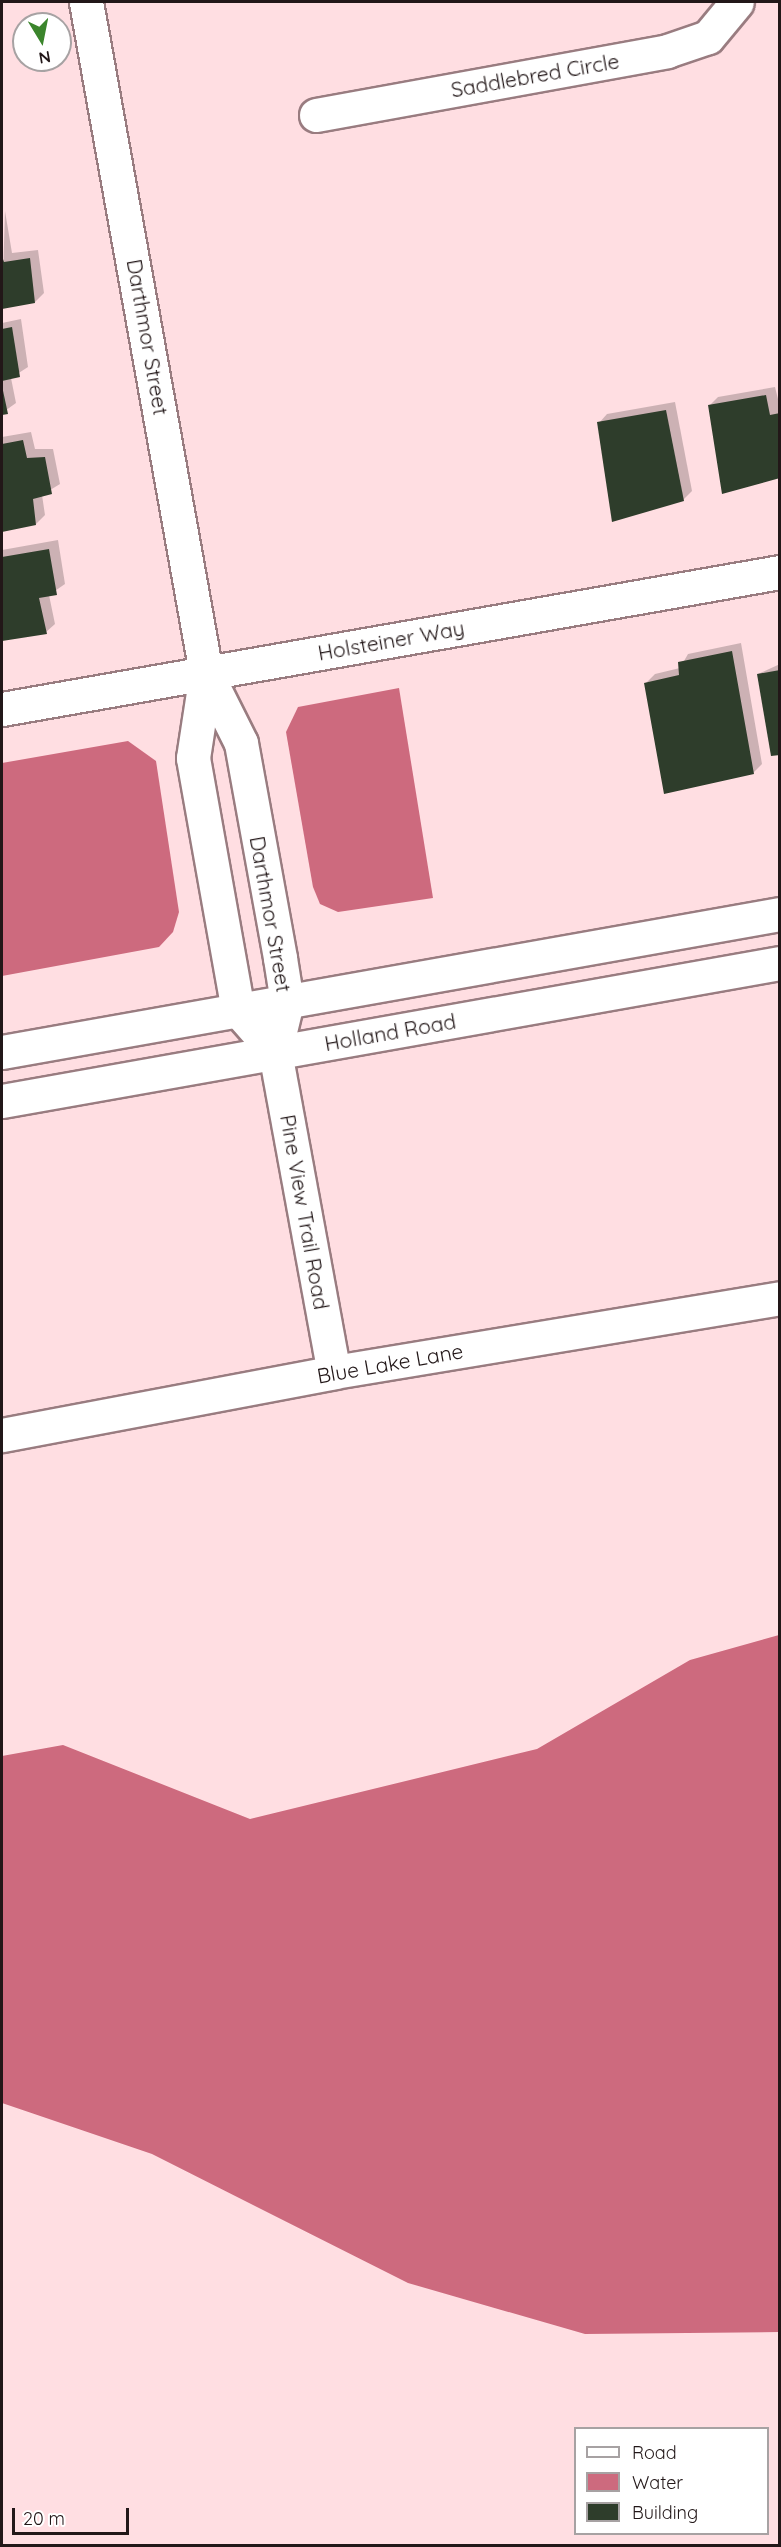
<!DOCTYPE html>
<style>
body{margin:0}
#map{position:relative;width:781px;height:2547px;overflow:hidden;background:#ffdee2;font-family:Quicksand,sans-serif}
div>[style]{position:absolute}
.water>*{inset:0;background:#cd6a7e}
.shadow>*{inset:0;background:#0003}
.building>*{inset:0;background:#2e3d2b}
.roads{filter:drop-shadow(2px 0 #997c80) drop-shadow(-2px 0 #997c80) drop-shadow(0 2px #997c80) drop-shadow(0 -2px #997c80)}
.street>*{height:33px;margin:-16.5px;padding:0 16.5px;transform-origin:16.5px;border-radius:16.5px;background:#fff}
.secondary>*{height:33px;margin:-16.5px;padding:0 16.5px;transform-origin:16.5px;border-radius:16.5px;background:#fff}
span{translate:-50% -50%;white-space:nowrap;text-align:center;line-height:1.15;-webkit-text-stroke:6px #fff;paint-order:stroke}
.street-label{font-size:21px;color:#221718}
.frame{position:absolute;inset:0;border:3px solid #221718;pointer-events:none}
.legend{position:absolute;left:574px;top:2427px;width:195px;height:108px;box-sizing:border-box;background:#fff;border:2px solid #a7a2a3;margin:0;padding:8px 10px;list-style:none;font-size:18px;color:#221718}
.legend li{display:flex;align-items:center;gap:12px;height:30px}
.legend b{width:30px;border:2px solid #a7a2a3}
.north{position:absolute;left:12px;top:12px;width:60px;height:60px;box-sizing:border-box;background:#fff;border:2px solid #a7a2a3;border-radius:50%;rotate:170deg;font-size:16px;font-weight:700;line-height:24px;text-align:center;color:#221718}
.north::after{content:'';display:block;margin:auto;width:21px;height:27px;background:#3b852c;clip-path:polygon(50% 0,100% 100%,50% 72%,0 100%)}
.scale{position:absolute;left:12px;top:2508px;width:117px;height:27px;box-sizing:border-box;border:3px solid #221718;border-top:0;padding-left:8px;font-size:18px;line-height:21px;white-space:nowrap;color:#221718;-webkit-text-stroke:4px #fff;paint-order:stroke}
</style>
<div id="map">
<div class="water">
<i style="clip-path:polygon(399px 688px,433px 898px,338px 912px,320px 904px,313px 887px,286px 732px,298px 707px)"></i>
<i style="clip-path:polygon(128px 741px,156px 761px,179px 912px,173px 932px,159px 947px,2px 976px,2px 763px)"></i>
<i style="clip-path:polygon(779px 1635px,779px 2332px,585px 2334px,408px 2283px,152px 2154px,2px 2103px,2px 1756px,63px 1745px,250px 1819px,537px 1749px,690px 1660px)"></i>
</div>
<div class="shadow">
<i style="clip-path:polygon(5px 211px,12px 253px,38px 250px,44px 293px,35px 302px,2px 308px)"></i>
<i style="clip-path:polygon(21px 319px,28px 367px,11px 378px,16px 403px,2px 413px,2px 323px)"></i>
<i style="clip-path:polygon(775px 387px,780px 407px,780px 477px,709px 406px,718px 397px)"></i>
<i style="clip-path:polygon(675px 402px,692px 491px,683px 500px,599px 423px,607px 414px)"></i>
<i style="clip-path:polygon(31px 432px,35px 449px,53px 449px,60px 484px,42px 495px,45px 515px,36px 524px,2px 530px,2px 437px)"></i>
<i style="clip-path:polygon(58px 540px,65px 584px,49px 595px,55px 624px,46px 632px,2px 639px,2px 550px)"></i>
<i style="clip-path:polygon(741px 643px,762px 764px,753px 773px,646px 683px,655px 674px,680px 668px,688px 654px)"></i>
<i style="clip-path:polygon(780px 664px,780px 753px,758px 674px)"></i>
</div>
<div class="building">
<i style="clip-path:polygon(2px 256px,4px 262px,30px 258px,35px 303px,2px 309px)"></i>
<i style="clip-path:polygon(12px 327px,20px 377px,2px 381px,2px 329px)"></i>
<i style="clip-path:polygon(2px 386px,8px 414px,2px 415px)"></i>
<i style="clip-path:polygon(766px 395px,770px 415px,780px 413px,780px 478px,722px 494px,708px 405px)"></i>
<i style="clip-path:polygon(666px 410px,684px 501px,612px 522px,597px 422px)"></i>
<i style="clip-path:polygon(23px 440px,27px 458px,45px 457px,52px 494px,33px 499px,36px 525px,2px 532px,2px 444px)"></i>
<i style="clip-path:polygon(49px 549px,57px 595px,39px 598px,47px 634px,2px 641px,2px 557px)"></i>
<i style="clip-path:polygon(732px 651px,754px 774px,664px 794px,644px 683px,679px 675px,678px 662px)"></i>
<i style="clip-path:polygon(780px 670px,780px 755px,771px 756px,757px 674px)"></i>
</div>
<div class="roads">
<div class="street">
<i style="left:86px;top:2px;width:682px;rotate:79.86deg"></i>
<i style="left:206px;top:673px;width:78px;rotate:63.4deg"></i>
<i style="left:241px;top:743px;width:219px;rotate:79.7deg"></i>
<i style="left:280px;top:958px;width:45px;rotate:81deg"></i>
<i style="left:287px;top:1002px;width:51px;rotate:103.5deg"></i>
<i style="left:275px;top:1052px;width:325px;rotate:79.6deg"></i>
<i style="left:316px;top:115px;width:357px;rotate:-10.3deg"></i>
<i style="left:667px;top:51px;width:43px;rotate:-18.9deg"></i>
<i style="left:708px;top:37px;width:45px;rotate:-50.4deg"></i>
<i style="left:206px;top:673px;width:86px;rotate:98.7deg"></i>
<i style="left:193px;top:758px;width:256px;rotate:79.9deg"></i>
<i style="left:238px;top:1010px;width:56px;rotate:48.6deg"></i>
<i style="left:2px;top:709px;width:790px;rotate:-9.99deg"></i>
<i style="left:2px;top:1435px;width:338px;rotate:-10.7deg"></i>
<i style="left:334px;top:1372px;width:452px;rotate:-9.4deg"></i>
</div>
<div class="secondary">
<i style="left:2px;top:1052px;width:790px;rotate:-10.06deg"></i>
<i style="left:2px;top:1101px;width:790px;rotate:-10.06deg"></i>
</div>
</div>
<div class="street-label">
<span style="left:535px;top:75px;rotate:-10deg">Saddlebred Circle</span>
<span style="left:148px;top:337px;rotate:80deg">Darthmor Street</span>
<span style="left:391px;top:640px;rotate:-10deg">Holsteiner Way</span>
<span style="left:271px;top:914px;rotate:80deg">Darthmor Street</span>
<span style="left:390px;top:1032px;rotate:-10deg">Holland Road</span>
<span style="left:305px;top:1212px;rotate:80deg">Pine View Trail Road</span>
<span style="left:390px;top:1363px;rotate:-10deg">Blue Lake Lane</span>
</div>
<div class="frame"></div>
<ul class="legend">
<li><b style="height:8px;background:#fff"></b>Road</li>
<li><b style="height:16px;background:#cd6a7e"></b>Water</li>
<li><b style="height:16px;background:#2e3d2b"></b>Building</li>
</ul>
<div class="north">N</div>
<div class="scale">20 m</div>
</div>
